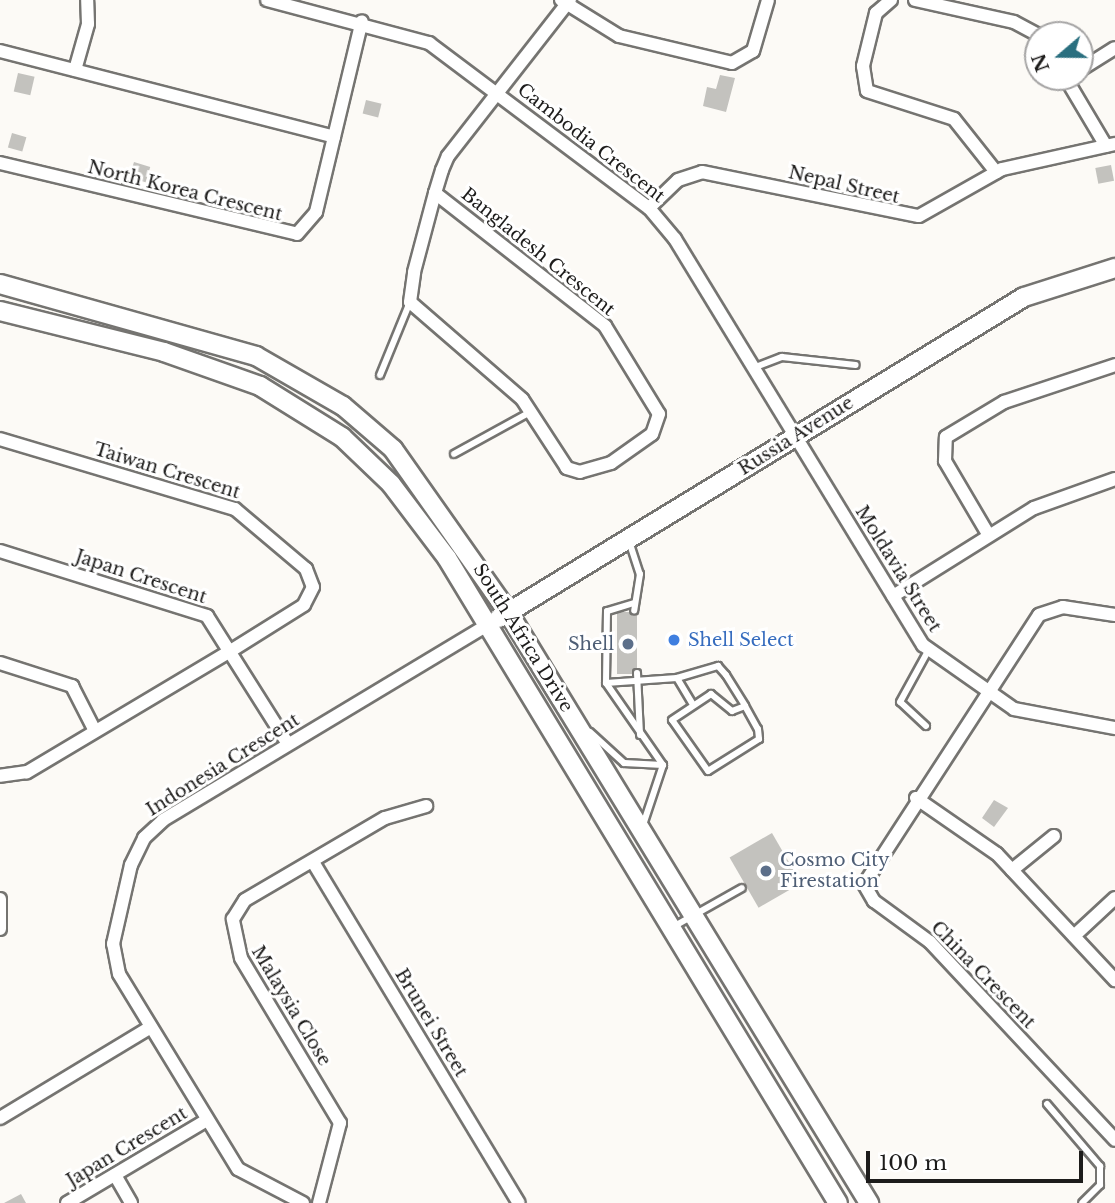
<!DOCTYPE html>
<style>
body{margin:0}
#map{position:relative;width:1115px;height:1203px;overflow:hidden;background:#fcfaf6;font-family:"Libre Baskerville",serif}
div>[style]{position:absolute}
.building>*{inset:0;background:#c3c2be;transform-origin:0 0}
.roads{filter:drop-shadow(2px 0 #757471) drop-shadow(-2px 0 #757471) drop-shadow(0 2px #757471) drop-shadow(0 -2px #757471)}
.lane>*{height:6px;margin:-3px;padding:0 3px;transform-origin:3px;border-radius:3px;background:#fff}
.street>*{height:12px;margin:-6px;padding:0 6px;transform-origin:6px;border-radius:6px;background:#fff}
.secondary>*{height:18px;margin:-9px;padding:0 9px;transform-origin:9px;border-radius:9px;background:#fff}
.dots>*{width:19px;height:19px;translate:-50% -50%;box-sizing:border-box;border:4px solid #fff;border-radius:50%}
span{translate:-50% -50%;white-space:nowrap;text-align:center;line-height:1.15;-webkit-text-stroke:6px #fff;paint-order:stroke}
.street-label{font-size:18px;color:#1d1c1b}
.shop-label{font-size:18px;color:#366cbe}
.left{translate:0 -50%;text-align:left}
.service-label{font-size:18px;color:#4e5e75}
.right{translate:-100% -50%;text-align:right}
.north{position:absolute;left:1024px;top:21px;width:70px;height:70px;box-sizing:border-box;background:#fff;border:2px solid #a5a4a4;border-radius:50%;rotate:250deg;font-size:19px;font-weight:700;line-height:28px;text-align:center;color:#1d1c1b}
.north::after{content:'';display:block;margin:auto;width:24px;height:32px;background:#2a6f7f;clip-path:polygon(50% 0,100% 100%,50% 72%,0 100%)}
.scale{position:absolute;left:866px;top:1151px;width:217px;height:32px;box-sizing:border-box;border:4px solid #1d1c1b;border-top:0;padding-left:9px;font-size:21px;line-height:24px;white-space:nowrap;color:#1d1c1b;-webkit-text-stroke:5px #fff;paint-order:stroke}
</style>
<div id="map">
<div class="building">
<i style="left:18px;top:73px;width:17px;height:19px;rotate:13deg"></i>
<i style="clip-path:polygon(720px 75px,735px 78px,726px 112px,703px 106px,707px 87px,716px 89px)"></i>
<i style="left:366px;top:100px;width:16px;height:14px;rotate:14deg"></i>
<i style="left:12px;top:133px;width:15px;height:15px;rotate:16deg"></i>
<i style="left:134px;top:162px;width:17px;height:16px;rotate:17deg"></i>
<i style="left:1111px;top:165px;width:16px;height:16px;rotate:79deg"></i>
<i style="left:617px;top:612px;width:20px;height:62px"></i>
<i style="clip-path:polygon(994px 800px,1008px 808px,994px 827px,982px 818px)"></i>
<i style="left:772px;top:833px;width:58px;height:49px;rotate:60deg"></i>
<i style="clip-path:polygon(21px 1194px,26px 1203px,4px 1203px)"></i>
</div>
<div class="roads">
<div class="lane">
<i style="left:753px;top:368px;width:31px;rotate:-21deg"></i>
<i style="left:782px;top:357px;width:74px;rotate:6.2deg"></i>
<i style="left:380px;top:375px;width:79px;rotate:-67.7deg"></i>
<i style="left:454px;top:454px;width:87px;rotate:-28.9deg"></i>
<i style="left:629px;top:541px;width:35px;rotate:72deg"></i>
<i style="left:640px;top:574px;width:37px;rotate:99deg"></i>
<i style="left:634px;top:603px;width:28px;rotate:163deg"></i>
<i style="left:607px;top:611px;width:72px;rotate:90.8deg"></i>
<i style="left:606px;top:683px;width:100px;rotate:55.2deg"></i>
<i style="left:637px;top:673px;width:62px;rotate:87.2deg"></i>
<i style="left:677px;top:678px;width:29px;rotate:59deg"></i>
<i style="left:606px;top:683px;width:71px;rotate:-4deg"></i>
<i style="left:677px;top:678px;width:43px;rotate:-16.3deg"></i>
<i style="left:718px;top:666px;width:12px;rotate:48deg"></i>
<i style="left:726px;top:675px;width:36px;rotate:58deg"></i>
<i style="left:745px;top:706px;width:26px;rotate:61deg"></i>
<i style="left:758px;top:729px;width:10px;rotate:84deg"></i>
<i style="left:759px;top:739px;width:60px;rotate:147.9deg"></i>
<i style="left:708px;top:771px;width:62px;rotate:-125.2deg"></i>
<i style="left:672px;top:720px;width:47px;rotate:-33.7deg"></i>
<i style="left:711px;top:694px;width:27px;rotate:39deg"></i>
<i style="left:732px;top:711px;width:14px;rotate:-21deg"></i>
<i style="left:926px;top:726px;width:35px;rotate:-137deg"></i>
<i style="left:900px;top:702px;width:58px;rotate:-61.2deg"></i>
<i style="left:590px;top:732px;width:46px;rotate:42.4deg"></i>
<i style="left:624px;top:763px;width:39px;rotate:3deg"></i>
<i style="left:643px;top:825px;width:63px;rotate:-71.6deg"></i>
<i style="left:673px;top:927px;width:79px;rotate:-29.5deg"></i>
<i style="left:1047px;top:1104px;width:82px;rotate:49.5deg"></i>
<i style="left:1100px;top:1166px;width:19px;rotate:90deg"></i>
<i style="left:1100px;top:1185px;width:25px;rotate:135deg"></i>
</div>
<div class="street">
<i style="left:267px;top:0;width:168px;rotate:14.9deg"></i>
<i style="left:429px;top:43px;width:275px;rotate:36.9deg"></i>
<i style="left:649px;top:208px;width:40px;rotate:50deg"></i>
<i style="left:675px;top:239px;width:476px;rotate:58.6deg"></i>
<i style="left:923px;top:645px;width:111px;rotate:35.1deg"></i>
<i style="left:1014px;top:709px;width:103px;rotate:10.7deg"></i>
<i style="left:561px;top:0;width:68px;rotate:31.8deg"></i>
<i style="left:619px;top:36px;width:116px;rotate:13.4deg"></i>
<i style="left:732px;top:63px;width:24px;rotate:-30deg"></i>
<i style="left:753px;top:51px;width:53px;rotate:-73.6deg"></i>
<i style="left:891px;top:0;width:20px;rotate:139deg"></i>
<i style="left:876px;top:13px;width:55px;rotate:103.8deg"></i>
<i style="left:863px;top:66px;width:25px;rotate:81deg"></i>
<i style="left:867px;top:91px;width:91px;rotate:17.8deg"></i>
<i style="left:954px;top:119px;width:68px;rotate:51.6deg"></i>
<i style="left:915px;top:0;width:101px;rotate:12.5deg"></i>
<i style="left:1014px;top:22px;width:27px;rotate:28deg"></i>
<i style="left:0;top:51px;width:345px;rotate:14.4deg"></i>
<i style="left:75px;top:70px;width:48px;rotate:-74.2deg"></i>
<i style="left:88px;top:24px;width:24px;rotate:-92deg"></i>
<i style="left:1080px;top:70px;width:41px;rotate:-32.2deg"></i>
<i style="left:1065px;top:77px;width:80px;rotate:59.3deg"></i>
<i style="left:0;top:163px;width:305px;rotate:13.4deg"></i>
<i style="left:297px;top:234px;width:29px;rotate:-49deg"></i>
<i style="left:316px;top:212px;width:196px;rotate:-76.5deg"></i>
<i style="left:435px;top:193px;width:216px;rotate:38deg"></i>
<i style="left:605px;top:326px;width:103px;rotate:58.5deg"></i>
<i style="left:659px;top:414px;width:21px;rotate:109deg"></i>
<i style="left:652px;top:434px;width:50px;rotate:144.7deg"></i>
<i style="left:611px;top:463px;width:32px;rotate:164deg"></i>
<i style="left:580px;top:472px;width:14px;rotate:-163deg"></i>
<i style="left:567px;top:468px;width:82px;rotate:-123.1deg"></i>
<i style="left:522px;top:399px;width:148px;rotate:-139.1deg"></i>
<i style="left:410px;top:302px;width:30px;rotate:-82deg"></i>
<i style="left:414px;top:272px;width:82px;rotate:-75.1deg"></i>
<i style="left:435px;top:193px;width:24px;rotate:-73deg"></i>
<i style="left:442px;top:170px;width:15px;rotate:-67deg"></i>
<i style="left:448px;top:156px;width:198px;rotate:-52deg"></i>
<i style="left:649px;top:208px;width:40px;rotate:-44deg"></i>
<i style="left:678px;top:180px;width:25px;rotate:-18deg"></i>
<i style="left:702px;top:172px;width:221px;rotate:11.5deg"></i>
<i style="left:919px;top:216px;width:95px;rotate:-29.5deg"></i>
<i style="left:1002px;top:169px;width:116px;rotate:-12.5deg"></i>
<i style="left:0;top:439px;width:245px;rotate:16.6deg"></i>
<i style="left:235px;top:509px;width:93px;rotate:40.2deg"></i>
<i style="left:306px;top:569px;width:19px;rotate:69deg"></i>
<i style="left:313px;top:587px;width:20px;rotate:117deg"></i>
<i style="left:304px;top:605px;width:85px;rotate:148deg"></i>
<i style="left:232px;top:650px;width:239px;rotate:149.2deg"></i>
<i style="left:27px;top:772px;width:27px;rotate:172deg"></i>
<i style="left:988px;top:534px;width:85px;rotate:-120.5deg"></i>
<i style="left:945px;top:461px;width:24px;rotate:-88deg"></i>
<i style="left:946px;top:437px;width:68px;rotate:-31.1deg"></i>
<i style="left:1004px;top:402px;width:117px;rotate:-18.4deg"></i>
<i style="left:0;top:551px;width:217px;rotate:17.4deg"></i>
<i style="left:207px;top:616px;width:151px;rotate:57.7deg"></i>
<i style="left:893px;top:596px;width:166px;rotate:-32deg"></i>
<i style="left:1034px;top:508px;width:86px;rotate:-19.7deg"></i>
<i style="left:1115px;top:615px;width:53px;rotate:-171.3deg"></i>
<i style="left:1063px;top:607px;width:25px;rotate:162deg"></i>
<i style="left:1039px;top:615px;width:321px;rotate:123deg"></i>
<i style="left:864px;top:884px;width:20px;rotate:60deg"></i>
<i style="left:874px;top:901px;width:69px;rotate:36.2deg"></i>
<i style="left:930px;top:942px;width:271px;rotate:46.9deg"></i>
<i style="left:0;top:663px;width:76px;rotate:17.7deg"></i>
<i style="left:72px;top:686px;width:48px;rotate:62.9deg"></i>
<i style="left:916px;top:798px;width:98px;rotate:34.7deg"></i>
<i style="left:997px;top:854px;width:173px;rotate:46.9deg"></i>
<i style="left:313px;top:862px;width:398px;rotate:58.9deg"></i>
<i style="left:1012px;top:870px;width:54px;rotate:-39deg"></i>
<i style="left:0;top:899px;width:30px;rotate:90deg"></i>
<i style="left:1074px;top:936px;width:56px;rotate:-42.8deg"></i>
<i style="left:0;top:1118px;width:176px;rotate:-31.1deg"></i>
<i style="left:115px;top:1175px;width:32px;rotate:60deg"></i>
<i style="left:67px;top:1203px;width:161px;rotate:-30.7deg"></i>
<i style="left:303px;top:1203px;width:73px;rotate:-152.4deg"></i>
<i style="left:238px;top:1169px;width:228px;rotate:-121.4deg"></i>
<i style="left:119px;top:974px;width:31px;rotate:-101deg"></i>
<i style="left:113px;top:944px;width:81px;rotate:-77.2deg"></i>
<i style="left:131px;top:865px;width:30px;rotate:-64deg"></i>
<i style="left:144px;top:838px;width:26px;rotate:-43deg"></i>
<i style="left:163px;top:820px;width:378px;rotate:-31deg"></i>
<i style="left:319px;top:1203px;width:83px;rotate:-75.3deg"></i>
<i style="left:340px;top:1123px;width:192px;rotate:-121deg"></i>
<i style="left:241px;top:958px;width:40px;rotate:-102deg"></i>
<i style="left:233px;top:919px;width:22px;rotate:-58deg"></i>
<i style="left:245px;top:900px;width:162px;rotate:-30.4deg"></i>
<i style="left:385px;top:818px;width:43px;rotate:-16.3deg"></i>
</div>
<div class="secondary">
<i style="left:0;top:284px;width:266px;rotate:15.7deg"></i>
<i style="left:256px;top:356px;width:100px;rotate:29.9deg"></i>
<i style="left:343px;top:406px;width:66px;rotate:40.7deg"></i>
<i style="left:393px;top:449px;width:199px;rotate:54.8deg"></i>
<i style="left:508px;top:612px;width:693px;rotate:58.58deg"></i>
<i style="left:0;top:311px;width:169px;rotate:14deg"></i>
<i style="left:164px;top:352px;width:102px;rotate:19.5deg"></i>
<i style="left:260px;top:386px;width:97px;rotate:31.9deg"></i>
<i style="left:342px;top:437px;width:68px;rotate:43.8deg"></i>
<i style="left:391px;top:484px;width:93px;rotate:52.9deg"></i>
<i style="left:447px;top:558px;width:754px;rotate:58.78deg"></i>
<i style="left:499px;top:618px;width:615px;rotate:-31.44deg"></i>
<i style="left:1024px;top:297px;width:96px;rotate:-17.7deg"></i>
</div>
</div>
<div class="dots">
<i style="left:674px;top:640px;background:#3f7fe0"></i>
<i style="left:628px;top:644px;background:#5c6f8a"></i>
<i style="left:766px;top:871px;background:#5c6f8a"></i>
</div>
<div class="street-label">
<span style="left:591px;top:143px;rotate:38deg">Cambodia Crescent</span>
<span style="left:844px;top:185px;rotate:13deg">Nepal Street</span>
<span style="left:185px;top:191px;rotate:14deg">North Korea Crescent</span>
<span style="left:538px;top:252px;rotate:39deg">Bangladesh Crescent</span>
<span style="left:796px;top:436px;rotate:-32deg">Russia Avenue</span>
<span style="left:167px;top:471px;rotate:17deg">Taiwan Crescent</span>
<span style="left:898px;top:569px;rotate:58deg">Moldavia Street</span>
<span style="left:141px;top:577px;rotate:18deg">Japan Crescent</span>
<span style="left:523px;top:638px;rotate:58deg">South Africa Drive</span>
<span style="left:223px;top:765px;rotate:-32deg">Indonesia Crescent</span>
<span style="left:983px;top:975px;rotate:46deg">China Crescent</span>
<span style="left:291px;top:1006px;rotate:59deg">Malaysia Close</span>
<span style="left:431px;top:1023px;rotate:59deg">Brunei Street</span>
<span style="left:127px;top:1147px;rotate:-31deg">Japan Crescent</span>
</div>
<div class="shop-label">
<span class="left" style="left:688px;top:640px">Shell Select</span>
</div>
<div class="service-label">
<span class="right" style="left:614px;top:644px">Shell</span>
<span class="left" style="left:780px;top:871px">Cosmo City<br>Firestation</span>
</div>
<div class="north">N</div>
<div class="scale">100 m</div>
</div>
